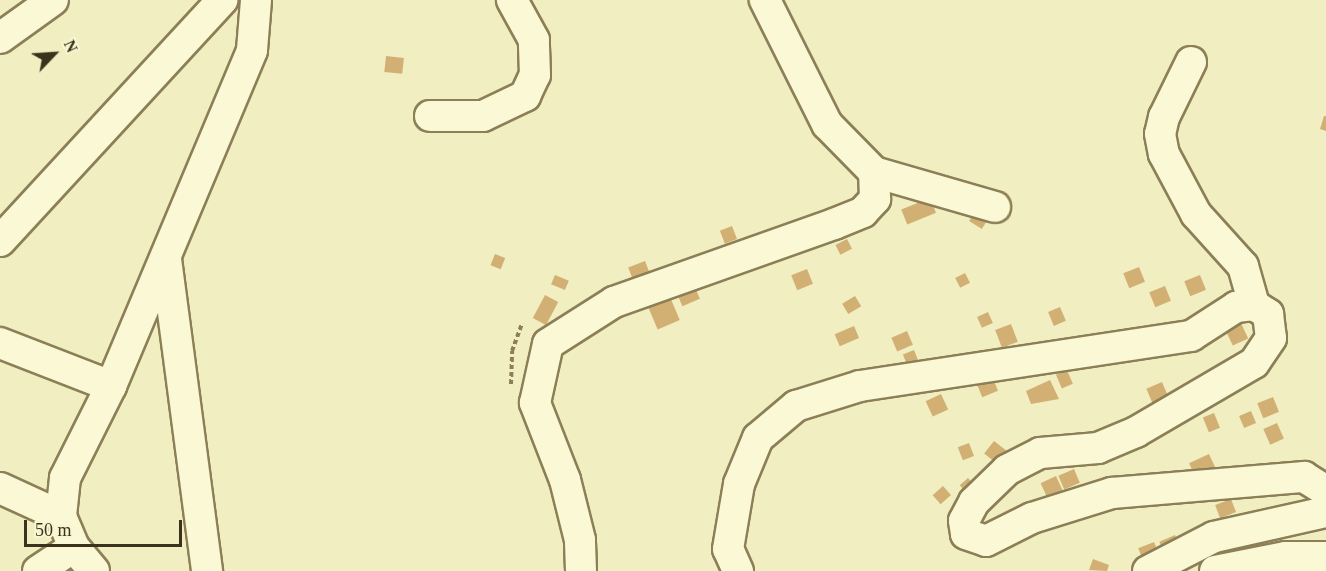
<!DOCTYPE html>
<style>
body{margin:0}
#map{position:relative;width:1326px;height:571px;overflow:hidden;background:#f1eec1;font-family:Georgia,serif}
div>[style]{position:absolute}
.building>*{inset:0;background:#d2b074;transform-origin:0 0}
.path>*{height:4px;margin-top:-2px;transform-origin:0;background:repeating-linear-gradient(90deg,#8c7f57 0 4.5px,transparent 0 7.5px)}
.roads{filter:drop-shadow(2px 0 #8c7f57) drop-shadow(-2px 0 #8c7f57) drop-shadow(0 2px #8c7f57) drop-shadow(0 -2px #8c7f57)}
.minor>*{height:30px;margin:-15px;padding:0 15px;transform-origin:15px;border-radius:15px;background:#fbf8d5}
span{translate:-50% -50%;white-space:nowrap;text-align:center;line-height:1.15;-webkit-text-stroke:5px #f8f6d1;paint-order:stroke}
.north{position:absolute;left:24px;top:24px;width:60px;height:60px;-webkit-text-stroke:4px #f8f6d1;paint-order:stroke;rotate:65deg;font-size:16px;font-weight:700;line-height:24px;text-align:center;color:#3b321d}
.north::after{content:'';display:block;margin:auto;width:21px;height:27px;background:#3b321d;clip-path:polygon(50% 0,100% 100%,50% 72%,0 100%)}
.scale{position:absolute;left:24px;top:520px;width:158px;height:27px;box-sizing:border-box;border:3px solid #3b321d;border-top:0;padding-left:8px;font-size:18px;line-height:21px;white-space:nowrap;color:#3b321d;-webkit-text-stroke:4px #f8f6d1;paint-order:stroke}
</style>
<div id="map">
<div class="building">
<i style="left:386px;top:56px;width:18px;height:16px;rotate:6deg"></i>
<i style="clip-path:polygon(1324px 116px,1326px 116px,1326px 131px,1320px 129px)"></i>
<i style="left:930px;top:198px;width:16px;height:31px;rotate:68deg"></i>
<i style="left:976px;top:210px;width:15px;height:13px;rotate:32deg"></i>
<i style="left:732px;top:226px;width:14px;height:13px;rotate:69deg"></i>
<i style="left:847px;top:239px;width:11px;height:13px;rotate:63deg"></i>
<i style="left:495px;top:254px;width:11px;height:12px;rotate:22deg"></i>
<i style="left:645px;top:261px;width:14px;height:18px;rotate:69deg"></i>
<i style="left:1139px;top:267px;width:16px;height:17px;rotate:68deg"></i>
<i style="left:807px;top:269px;width:16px;height:17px;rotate:68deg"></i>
<i style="left:965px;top:273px;width:11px;height:11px;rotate:63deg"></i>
<i style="left:555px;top:275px;width:15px;height:10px;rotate:23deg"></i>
<i style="left:1200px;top:275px;width:16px;height:17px;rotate:68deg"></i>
<i style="left:694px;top:285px;width:15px;height:19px;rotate:67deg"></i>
<i style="left:1165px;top:286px;width:16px;height:17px;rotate:68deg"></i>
<i style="left:545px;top:295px;width:15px;height:26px;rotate:28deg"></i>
<i style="left:855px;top:296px;width:12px;height:15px;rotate:59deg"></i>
<i style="left:670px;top:297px;width:25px;height:24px;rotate:67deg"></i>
<i style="left:1060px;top:307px;width:15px;height:13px;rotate:67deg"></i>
<i style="left:988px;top:312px;width:12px;height:12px;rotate:66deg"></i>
<i style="left:1241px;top:323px;width:17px;height:17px;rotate:65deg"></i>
<i style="left:1011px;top:324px;width:19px;height:17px;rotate:69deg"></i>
<i style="left:854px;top:326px;width:13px;height:21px;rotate:67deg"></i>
<i style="left:907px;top:331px;width:15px;height:17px;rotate:67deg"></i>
<i style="left:914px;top:350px;width:11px;height:12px;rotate:68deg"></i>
<i style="left:1067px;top:370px;width:15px;height:12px;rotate:67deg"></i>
<i style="left:992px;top:376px;width:16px;height:17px;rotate:68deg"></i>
<i style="clip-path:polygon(1050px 380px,1059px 399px,1031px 404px,1026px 391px)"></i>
<i style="left:1162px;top:382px;width:15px;height:17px;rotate:67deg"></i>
<i style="left:941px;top:394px;width:17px;height:17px;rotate:65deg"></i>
<i style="left:1273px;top:397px;width:16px;height:17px;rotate:68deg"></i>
<i style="left:1251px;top:411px;width:13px;height:13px;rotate:67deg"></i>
<i style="left:1214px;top:413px;width:16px;height:12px;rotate:68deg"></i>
<i style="left:1277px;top:423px;width:17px;height:15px;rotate:66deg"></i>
<i style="left:994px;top:441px;width:16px;height:16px;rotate:38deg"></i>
<i style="left:969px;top:443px;width:14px;height:12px;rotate:69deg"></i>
<i style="left:1209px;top:454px;width:17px;height:22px;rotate:65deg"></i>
<i style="left:1074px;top:469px;width:15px;height:17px;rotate:67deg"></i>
<i style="left:1056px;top:476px;width:17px;height:17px;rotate:65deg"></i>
<i style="left:968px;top:478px;width:11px;height:11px;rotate:49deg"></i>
<i style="left:943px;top:486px;width:12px;height:14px;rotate:48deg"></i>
<i style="left:1231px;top:499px;width:14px;height:17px;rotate:69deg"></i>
<i style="left:1175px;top:535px;width:15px;height:17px;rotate:67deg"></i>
<i style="left:1154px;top:542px;width:16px;height:17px;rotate:68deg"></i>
<i style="clip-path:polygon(1093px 559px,1109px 565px,1107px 571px,1089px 570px)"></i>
</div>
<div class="path">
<i style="left:511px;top:384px;width:33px;rotate:-88deg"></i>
<i style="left:512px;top:351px;width:29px;rotate:-70deg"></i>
</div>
<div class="roads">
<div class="minor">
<i style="left:0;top:38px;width:65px;rotate:-35.6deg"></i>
<i style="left:1191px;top:62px;width:61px;rotate:116.1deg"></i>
<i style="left:1164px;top:117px;width:17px;rotate:103deg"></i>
<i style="left:1160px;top:134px;width:20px;rotate:79deg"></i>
<i style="left:1164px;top:154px;width:68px;rotate:61.9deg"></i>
<i style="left:1196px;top:214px;width:70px;rotate:47.9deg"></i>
<i style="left:1243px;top:266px;width:41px;rotate:74.2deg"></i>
<i style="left:430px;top:116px;width:53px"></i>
<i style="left:483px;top:116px;width:47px;rotate:-25.5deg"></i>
<i style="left:525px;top:96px;width:23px;rotate:-65deg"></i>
<i style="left:535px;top:75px;width:35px;rotate:-92deg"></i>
<i style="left:534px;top:40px;width:46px;rotate:-118.8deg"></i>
<i style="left:874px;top:172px;width:126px;rotate:16.1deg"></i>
<i style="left:0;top:241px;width:328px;rotate:-47.3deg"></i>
<i style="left:166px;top:259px;width:315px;rotate:82.5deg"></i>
<i style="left:0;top:343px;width:119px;rotate:21.2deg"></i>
<i style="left:0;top:488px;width:67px;rotate:24.7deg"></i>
<i style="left:38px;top:571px;width:43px;rotate:-33.7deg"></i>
<i style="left:94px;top:571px;width:31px;rotate:-130deg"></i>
<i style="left:74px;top:547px;width:34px;rotate:-113deg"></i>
<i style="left:61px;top:516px;width:38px;rotate:-84deg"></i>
<i style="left:65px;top:478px;width:103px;rotate:-63.4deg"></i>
<i style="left:111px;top:386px;width:364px;rotate:-67.2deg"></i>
<i style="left:252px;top:50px;width:50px;rotate:-85.4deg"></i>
<i style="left:581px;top:571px;width:31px;rotate:-92deg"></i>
<i style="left:580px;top:540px;width:62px;rotate:-104deg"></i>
<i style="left:565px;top:480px;width:83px;rotate:-111.3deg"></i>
<i style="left:535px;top:403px;width:60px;rotate:-77.6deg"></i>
<i style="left:548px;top:344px;width:78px;rotate:-32.5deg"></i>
<i style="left:614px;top:302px;width:233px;rotate:-19.5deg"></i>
<i style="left:834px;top:224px;width:31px;rotate:-22deg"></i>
<i style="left:863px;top:212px;width:18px;rotate:-47deg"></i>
<i style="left:875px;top:199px;width:27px;rotate:-92deg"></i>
<i style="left:874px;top:172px;width:67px;rotate:-134.4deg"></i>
<i style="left:827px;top:124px;width:139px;rotate:-116.6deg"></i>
<i style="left:738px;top:571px;width:24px;rotate:-114deg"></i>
<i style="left:728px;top:549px;width:66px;rotate:-80.4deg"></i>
<i style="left:739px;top:484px;width:50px;rotate:-67.6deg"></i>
<i style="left:758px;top:438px;width:50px;rotate:-40.1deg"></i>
<i style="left:796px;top:406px;width:67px;rotate:-17.4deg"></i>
<i style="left:860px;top:386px;width:335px;rotate:-8.6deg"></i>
<i style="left:1191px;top:336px;width:54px;rotate:-32.8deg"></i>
<i style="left:1236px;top:307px;width:18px;rotate:-6deg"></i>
<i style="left:1254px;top:305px;width:17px;rotate:33deg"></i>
<i style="left:1268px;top:314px;width:24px;rotate:83deg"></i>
<i style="left:1271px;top:338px;width:30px;rotate:124deg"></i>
<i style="left:1254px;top:363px;width:137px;rotate:149.7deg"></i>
<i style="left:1136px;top:432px;width:41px;rotate:157.2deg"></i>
<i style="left:1098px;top:448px;width:58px;rotate:175.1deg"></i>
<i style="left:1040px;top:453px;width:37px;rotate:153deg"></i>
<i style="left:1007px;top:470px;width:46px;rotate:135.9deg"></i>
<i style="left:974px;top:502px;width:21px;rotate:118deg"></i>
<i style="left:964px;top:521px;width:13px;rotate:81deg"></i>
<i style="left:966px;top:534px;width:21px;rotate:19deg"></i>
<i style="left:986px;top:541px;width:51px;rotate:-26.6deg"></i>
<i style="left:1032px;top:518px;width:84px;rotate:-17.4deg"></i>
<i style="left:1112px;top:493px;width:193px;rotate:-4.8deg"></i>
<i style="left:1304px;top:477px;width:26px;rotate:32deg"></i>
<i style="left:1148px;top:571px;width:74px;rotate:-27.3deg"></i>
<i style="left:1214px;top:537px;width:115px;rotate:-12.6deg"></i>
<i style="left:1215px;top:571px;width:72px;rotate:-11.2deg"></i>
<i style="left:1286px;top:557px;width:40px"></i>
</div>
</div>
<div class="north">N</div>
<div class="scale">50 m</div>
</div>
